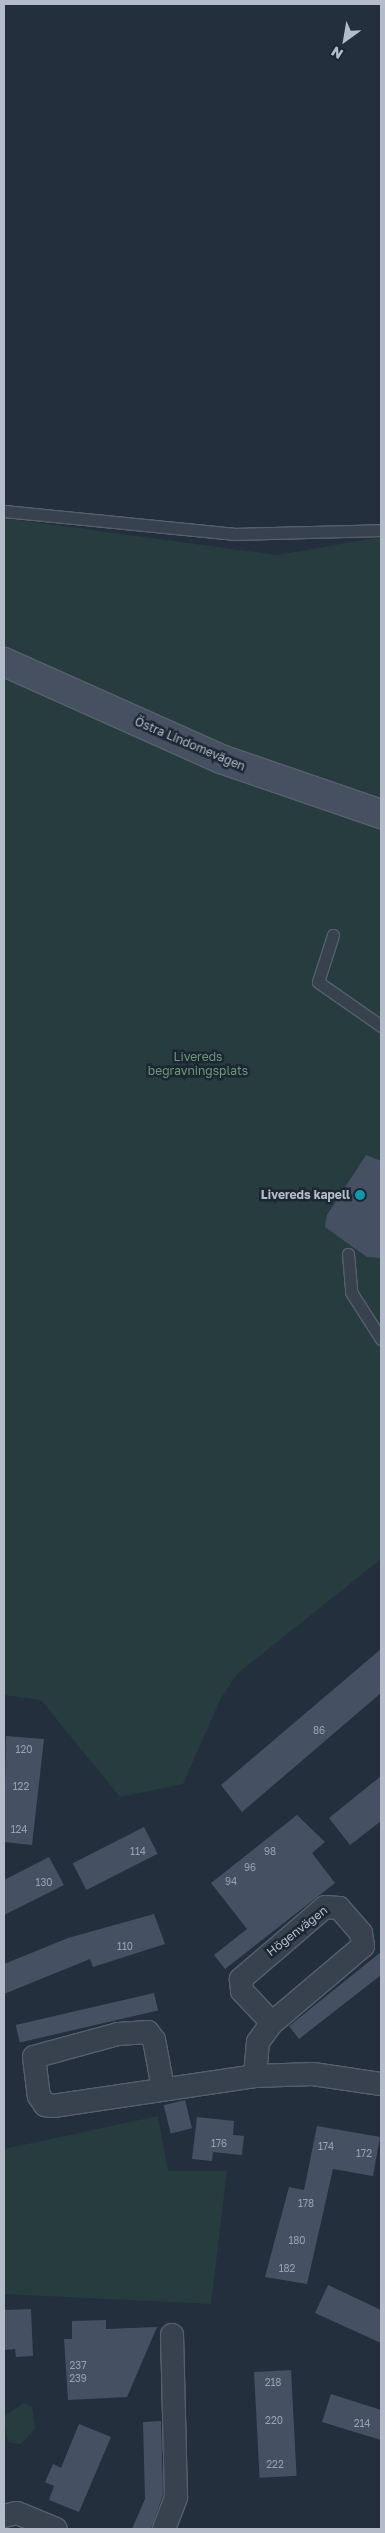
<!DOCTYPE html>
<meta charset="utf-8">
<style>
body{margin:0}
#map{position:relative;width:385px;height:2533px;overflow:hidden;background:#242f3e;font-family:"Golos Text",sans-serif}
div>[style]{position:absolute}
.green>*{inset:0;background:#263c3f}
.building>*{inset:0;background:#455162;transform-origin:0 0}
.roads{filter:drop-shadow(1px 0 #565f6c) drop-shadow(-1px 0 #565f6c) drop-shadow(0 1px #565f6c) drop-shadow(0 -1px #565f6c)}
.lane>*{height:11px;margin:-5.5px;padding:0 5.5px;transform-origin:5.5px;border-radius:5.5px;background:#38414e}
.street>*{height:22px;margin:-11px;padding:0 11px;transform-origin:11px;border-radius:11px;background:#38414e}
.secondary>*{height:28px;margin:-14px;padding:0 14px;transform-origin:14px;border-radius:14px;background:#465061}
.dots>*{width:14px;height:14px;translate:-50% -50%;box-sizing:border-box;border:2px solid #1d2633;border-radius:50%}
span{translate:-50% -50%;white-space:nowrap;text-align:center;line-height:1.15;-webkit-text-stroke:5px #1d2633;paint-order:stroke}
.number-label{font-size:10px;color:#98a1af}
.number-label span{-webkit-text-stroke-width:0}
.street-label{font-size:12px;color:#b4bcc9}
.park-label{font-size:12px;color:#6b9a76}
.poi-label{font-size:12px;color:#b4bcc9;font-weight:700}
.right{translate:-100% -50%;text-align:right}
.frame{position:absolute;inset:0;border:5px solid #b4bcc9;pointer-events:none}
.north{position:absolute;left:320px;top:15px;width:50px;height:50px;-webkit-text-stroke:4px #1d2633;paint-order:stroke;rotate:212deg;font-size:14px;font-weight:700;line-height:20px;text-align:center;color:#b4bcc9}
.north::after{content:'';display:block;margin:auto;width:18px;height:22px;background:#b4bcc9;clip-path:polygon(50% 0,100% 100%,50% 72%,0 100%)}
</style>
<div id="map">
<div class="green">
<i style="clip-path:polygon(4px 518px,277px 555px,381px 537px,381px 1559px,238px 1673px,221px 1698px,183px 1784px,120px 1797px,41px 1700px,4px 1695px)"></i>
<i style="clip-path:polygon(158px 2116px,168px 2171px,227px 2171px,211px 2304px,4px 2294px,4px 2149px)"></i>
<i style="clip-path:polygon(24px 2403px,32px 2407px,35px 2429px,21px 2444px,8px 2442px,4px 2416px)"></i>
</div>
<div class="building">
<i style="clip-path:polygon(366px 1155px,381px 1161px,381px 1258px,367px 1257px,325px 1227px,327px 1215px)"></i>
<i style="clip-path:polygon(381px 1649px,381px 1693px,242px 1812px,221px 1785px)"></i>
<i style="clip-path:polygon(6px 1736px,44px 1739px,32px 1845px,4px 1842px)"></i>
<i style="clip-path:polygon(381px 1776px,381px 1821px,350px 1845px,329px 1818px)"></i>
<i style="clip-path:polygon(297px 1815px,325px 1842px,312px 1853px,335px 1883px,225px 1969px,214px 1955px,247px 1929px,211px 1883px)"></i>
<i style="left:144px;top:1827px;width:30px;height:80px;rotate:63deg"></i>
<i style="clip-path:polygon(49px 1857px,64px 1885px,4px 1915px,4px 1880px)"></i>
<i style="clip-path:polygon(154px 1914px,165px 1944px,93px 1967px,90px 1959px,4px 1994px,4px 1964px,68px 1938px)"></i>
<i style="clip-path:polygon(381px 1952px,381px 1975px,299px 2039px,289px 2026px)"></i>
<i style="left:154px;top:1993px;width:18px;height:142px;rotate:77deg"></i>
<i style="left:185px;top:2100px;width:29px;height:22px;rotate:76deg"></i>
<i style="clip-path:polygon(197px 2117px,234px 2121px,233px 2135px,244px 2136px,242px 2155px,213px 2152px,212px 2161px,192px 2159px)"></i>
<i style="clip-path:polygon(317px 2126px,380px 2137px,373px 2176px,333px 2169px,307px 2284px,265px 2277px,289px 2187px,304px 2190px)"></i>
<i style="clip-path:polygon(328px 2285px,381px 2310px,381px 2343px,315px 2313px)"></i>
<i style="clip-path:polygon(31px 2309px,33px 2356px,16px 2357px,15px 2349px,4px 2350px,4px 2310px)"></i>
<i style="clip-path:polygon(106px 2320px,106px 2329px,157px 2327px,127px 2397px,68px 2400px,64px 2339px,72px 2339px,72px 2321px)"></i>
<i style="left:291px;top:2370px;width:106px;height:37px;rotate:87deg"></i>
<i style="clip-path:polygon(331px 2394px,381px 2410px,381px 2440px,322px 2422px)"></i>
<i style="clip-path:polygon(161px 2421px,163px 2495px,151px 2529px,132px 2529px,145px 2499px,143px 2422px)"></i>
<i style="clip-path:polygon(79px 2424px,111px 2437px,79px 2512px,49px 2500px,54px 2486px,45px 2482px,53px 2464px,61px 2468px)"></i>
</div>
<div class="roads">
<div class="lane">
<i style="left:4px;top:511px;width:230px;rotate:5.7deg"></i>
<i style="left:233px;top:534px;width:148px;rotate:-1.5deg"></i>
<i style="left:333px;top:935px;width:49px;rotate:107.7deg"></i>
<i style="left:318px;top:982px;width:77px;rotate:34.9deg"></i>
<i style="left:348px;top:1254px;width:38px;rotate:85deg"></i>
<i style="left:351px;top:1292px;width:56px;rotate:57.4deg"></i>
</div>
<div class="street">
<i style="left:255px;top:2076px;width:34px;rotate:-85deg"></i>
<i style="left:258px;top:2042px;width:24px;rotate:-54deg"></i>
<i style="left:272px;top:2023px;width:119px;rotate:-40.2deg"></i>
<i style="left:363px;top:1946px;width:13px;rotate:-99deg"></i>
<i style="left:361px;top:1933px;width:33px;rotate:-131deg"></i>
<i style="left:339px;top:1908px;width:14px;rotate:-176deg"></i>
<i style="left:325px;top:1907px;width:111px;rotate:139.4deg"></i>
<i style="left:241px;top:1979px;width:12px;rotate:85deg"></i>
<i style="left:242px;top:1991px;width:44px;rotate:46.8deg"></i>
<i style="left:163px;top:2088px;width:49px;rotate:-100.6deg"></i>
<i style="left:154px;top:2040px;width:10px;rotate:-127deg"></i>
<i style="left:148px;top:2032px;width:30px;rotate:176deg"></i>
<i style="left:118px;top:2034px;width:87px;rotate:164.7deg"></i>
<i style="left:34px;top:2057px;width:39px;rotate:83deg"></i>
<i style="left:39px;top:2096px;width:11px;rotate:56deg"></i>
<i style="left:45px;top:2105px;width:8px;rotate:7deg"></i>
<i style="left:53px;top:2106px;width:204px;rotate:-8.4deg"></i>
<i style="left:255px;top:2076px;width:58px;rotate:-2deg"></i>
<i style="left:313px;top:2074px;width:69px;rotate:8.4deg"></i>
<i style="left:4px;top:2516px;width:13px;rotate:-13deg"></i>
<i style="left:17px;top:2513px;width:42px;rotate:22.3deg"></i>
<i style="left:164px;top:2529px;width:34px;rotate:-69deg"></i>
<i style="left:176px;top:2497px;width:162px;rotate:-91.4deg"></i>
</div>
<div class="secondary">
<i style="left:4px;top:662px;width:238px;rotate:24.1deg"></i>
<i style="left:221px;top:759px;width:169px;rotate:19deg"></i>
</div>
</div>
<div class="dots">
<i style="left:360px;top:1195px;background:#0f9aa8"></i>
</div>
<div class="number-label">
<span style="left:319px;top:1731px">86</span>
<span style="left:24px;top:1750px">120</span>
<span style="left:21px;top:1787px">122</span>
<span style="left:19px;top:1830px">124</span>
<span style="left:138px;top:1852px">114</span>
<span style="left:270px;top:1852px">98</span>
<span style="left:250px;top:1868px">96</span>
<span style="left:231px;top:1882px">94</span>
<span style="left:44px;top:1883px">130</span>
<span style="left:125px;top:1947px">110</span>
<span style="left:219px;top:2144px">176</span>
<span style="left:326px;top:2147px">174</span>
<span style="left:364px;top:2154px">172</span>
<span style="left:306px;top:2204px">178</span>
<span style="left:297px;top:2241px">180</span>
<span style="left:287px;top:2269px">182</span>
<span style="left:78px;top:2366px">237</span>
<span style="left:78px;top:2379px">239</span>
<span style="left:273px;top:2383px">218</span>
<span style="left:274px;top:2421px">220</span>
<span style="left:362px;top:2424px">214</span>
<span style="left:275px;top:2465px">222</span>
</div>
<div class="street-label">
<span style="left:190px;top:744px;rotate:23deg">Östra Lindomevägen</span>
<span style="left:297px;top:1931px;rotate:-38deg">Högenvägen</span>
</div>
<div class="park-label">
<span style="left:198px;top:1064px">Livereds<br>begravningsplats</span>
</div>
<div class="poi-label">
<span class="right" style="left:350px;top:1195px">Livereds kapell</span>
</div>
<div class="frame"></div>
<div class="north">N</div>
</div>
